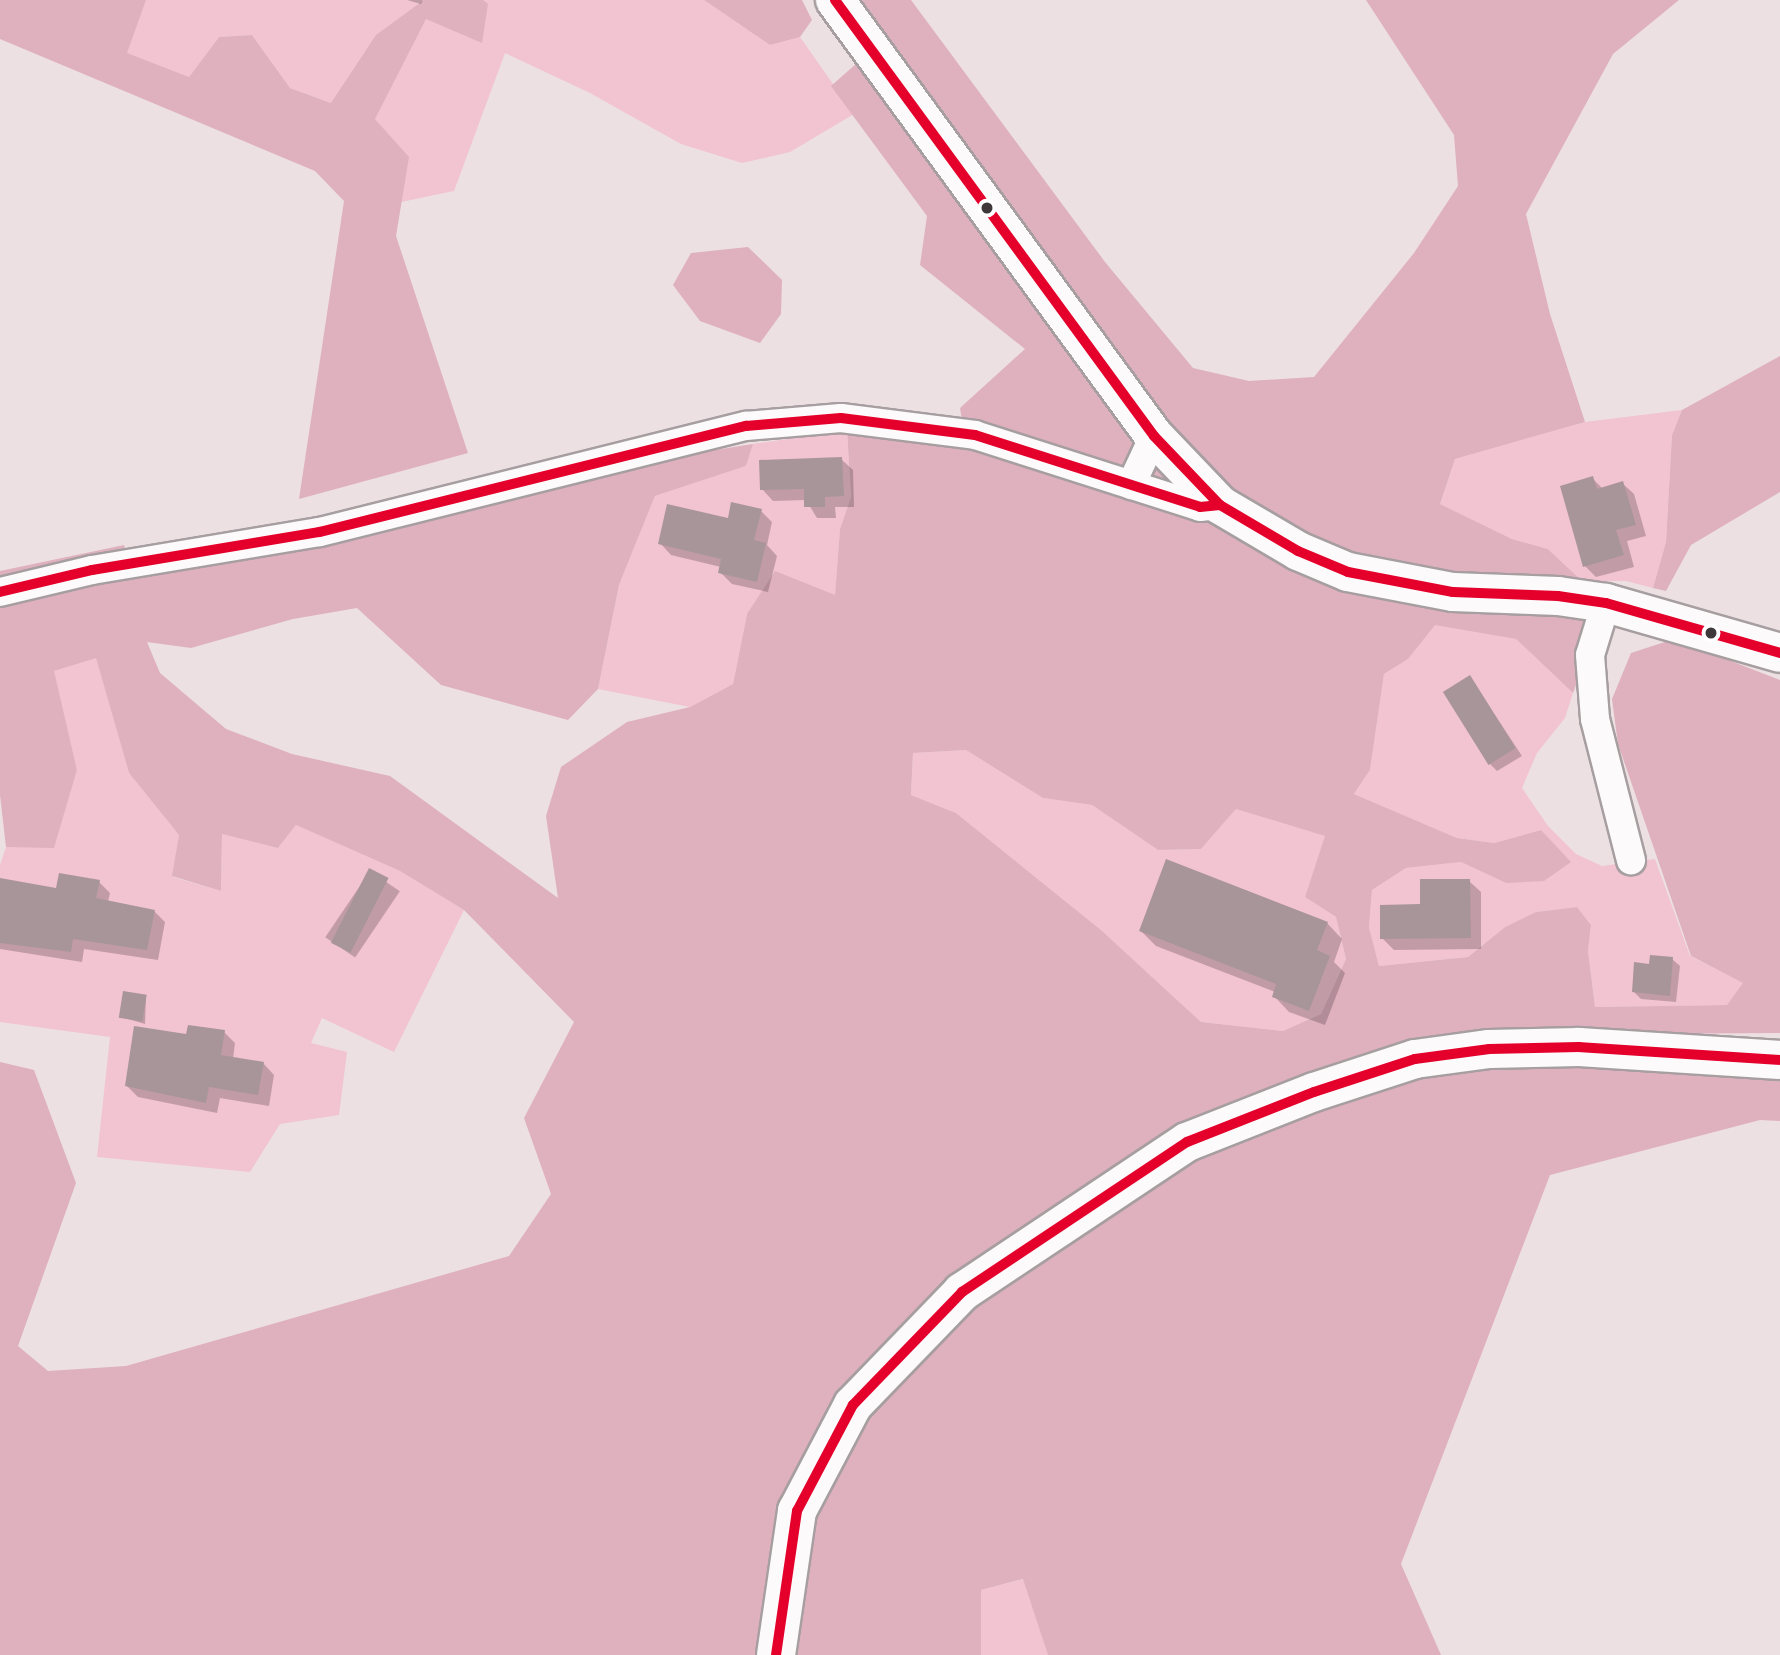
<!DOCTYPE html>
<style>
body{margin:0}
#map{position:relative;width:1780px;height:1655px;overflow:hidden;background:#ece0e3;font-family:Literata,serif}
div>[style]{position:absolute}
.green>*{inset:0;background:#f2c3d0}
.forest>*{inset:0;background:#dfb0be}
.shadow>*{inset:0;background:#0003;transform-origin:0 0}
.building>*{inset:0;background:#a8959a;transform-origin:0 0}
.roads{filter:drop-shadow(2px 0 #a69ea0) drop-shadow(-2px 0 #a69ea0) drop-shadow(0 2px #a69ea0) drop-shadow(0 -2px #a69ea0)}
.minor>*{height:28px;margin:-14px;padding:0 14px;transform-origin:14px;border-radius:14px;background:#fcfafb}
.secondary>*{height:38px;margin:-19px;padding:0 19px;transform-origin:19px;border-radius:19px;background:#fcfafb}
.bus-1>*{height:10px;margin:-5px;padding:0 5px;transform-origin:5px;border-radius:5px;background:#e4002b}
.dots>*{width:19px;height:19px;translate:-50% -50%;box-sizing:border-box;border:4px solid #fff;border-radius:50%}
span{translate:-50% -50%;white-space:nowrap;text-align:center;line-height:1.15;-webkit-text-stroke:7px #fff;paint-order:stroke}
</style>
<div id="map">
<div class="green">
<i style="clip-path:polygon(146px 0,704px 0,770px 45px,800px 37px,854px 114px,790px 152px,742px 163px,681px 144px,590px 93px,505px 53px,454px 191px,401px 202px,408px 157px,375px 119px,290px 88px,252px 35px,219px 37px,189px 77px,126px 53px)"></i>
<i style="clip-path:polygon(1682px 410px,1672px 435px,1666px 542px,1653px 588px,1626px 581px,1582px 581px,1548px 549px,1512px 539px,1440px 504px,1455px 459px,1585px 422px)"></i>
<i style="clip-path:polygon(847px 430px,851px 497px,840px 529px,835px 596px,747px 614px,733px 684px,690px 707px,598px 689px,619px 585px,655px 496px,746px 466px,753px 444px)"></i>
<i style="clip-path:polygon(1435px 624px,1516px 639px,1573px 693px,1565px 718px,1537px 753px,1522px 788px,1548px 826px,1576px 854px,1602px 866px,1655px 859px,1690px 956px,1744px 983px,1727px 1005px,1595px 1007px,1588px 951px,1591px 925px,1577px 907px,1536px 912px,1505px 927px,1468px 957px,1379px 966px,1369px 927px,1372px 890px,1406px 868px,1461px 862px,1506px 883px,1541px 830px,1494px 843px,1457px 838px,1354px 794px,1370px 770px,1384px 674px,1408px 659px)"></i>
<i style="clip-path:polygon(96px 657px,129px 773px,179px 835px,173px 877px,221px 891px,222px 834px,278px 848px,296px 825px,400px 871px,464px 910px,394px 1052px,322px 1018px,311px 1043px,347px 1052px,339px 1115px,280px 1124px,250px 1172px,97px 1157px,110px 1037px,0 1022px,0 865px,6px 847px,54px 847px,77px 770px,53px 671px)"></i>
<i style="clip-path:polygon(966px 750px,1043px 798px,1092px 805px,1158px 850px,1201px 849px,1236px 809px,1326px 836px,1305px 897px,1336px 917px,1346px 959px,1321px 1014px,1283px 1031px,1201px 1022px,1101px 930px,956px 813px,911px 795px,913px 753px)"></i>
<i style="clip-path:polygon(1024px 1579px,1048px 1655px,981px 1655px,981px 1590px)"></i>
</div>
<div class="forest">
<i style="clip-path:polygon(0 0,146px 0,127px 53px,189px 77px,219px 37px,252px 35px,290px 88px,331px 103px,376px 35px,424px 0,483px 0,488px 4px,482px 43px,426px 19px,375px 119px,409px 157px,396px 236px,468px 453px,299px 499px,344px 201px,315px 171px,0 39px)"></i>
<i style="clip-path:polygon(704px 0,802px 0,812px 20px,800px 37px,770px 45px)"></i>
<i style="clip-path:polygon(evenodd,857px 0,911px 0,1105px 262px,1193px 368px,1249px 381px,1314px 377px,1414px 253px,1458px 186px,1454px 135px,1366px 0,1679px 0,1613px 54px,1526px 214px,1550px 314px,1585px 422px,1455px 459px,1440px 504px,1512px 539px,1548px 549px,1582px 581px,1594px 637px,1573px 693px,1516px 639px,1435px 625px,1408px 659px,1384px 674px,1370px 770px,1354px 794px,1457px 838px,1494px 843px,1541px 830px,1571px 862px,1544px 881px,1506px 883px,1461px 862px,1406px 868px,1372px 890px,1369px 927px,1379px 966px,1468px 957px,1505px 927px,1536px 912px,1577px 907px,1591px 925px,1588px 951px,1595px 1007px,1727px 1005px,1743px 983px,1691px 956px,1618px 744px,1612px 699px,1631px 653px,1674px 639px,1780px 680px,1780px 1033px,1619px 1034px,1421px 1070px,1582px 1058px,1780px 1080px,1780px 1121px,1760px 1120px,1550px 1175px,1401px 1564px,1441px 1655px,1048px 1655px,1023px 1579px,981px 1590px,981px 1655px,0 1655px,0 1062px,34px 1070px,76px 1183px,18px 1346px,48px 1371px,126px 1366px,509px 1256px,551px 1194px,524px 1118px,574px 1022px,464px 910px,400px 871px,296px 825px,278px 848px,222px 834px,221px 891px,172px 876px,179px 835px,129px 773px,96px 658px,54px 671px,77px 770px,54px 848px,6px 847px,0 795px,0 571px,124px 545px,132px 572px,651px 460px,753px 444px,746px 466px,655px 496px,619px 585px,598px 689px,568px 720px,441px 685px,357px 608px,293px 619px,191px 648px,147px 642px,160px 673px,226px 729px,292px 754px,390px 776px,558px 898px,546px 816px,561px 767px,627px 722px,690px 707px,733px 684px,747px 614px,775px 571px,835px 595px,840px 529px,851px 497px,847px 430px,966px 446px,960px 408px,1025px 349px,920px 265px,927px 216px,831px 86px,883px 40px,857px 0,966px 750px,1043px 798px,1092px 805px,1158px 850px,1201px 849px,1236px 809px,1325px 836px,1305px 897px,1336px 917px,1346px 959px,1321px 1014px,1283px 1031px,1201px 1022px,1101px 930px,956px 813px,911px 795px,913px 753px,966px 750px)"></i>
<i style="clip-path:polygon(748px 247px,782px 280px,781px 314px,760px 343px,700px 321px,673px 285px,691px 253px)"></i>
<i style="clip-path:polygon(1780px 356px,1780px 492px,1691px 545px,1666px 591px,1653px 588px,1666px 542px,1672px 435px,1682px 410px)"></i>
</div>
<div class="shadow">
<i style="clip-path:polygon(407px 0,423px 0,421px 4px)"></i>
<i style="clip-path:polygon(841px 459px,853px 470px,854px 507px,835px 507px,836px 518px,817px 518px,806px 500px,773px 501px,762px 489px)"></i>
<i style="clip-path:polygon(1592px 478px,1603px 489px,1622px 483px,1634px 494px,1646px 536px,1627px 541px,1634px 567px,1596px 577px,1585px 566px)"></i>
<i style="clip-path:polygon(761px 511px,772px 522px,767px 545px,777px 556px,768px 592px,732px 584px,720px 572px,721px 567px,671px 555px,660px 543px)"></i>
<i style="clip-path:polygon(1470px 677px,1522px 756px,1497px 771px,1490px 764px)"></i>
<i style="left:370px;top:871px;width:36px;height:80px;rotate:34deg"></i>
<i style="clip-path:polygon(1469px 881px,1481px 892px,1481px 949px,1394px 950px,1382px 938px,1422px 906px)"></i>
<i style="clip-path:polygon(99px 882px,110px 893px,108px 902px,155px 912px,165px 922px,158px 960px,84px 949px,82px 962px,0 949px,0 888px,58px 890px)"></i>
<i style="clip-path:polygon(1327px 923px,1342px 939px,1334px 962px,1345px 973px,1325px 1025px,1289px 1012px,1274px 996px,1275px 992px,1156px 946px,1141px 931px)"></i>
<i style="clip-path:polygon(1672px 959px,1680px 966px,1676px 1002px,1641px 999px,1633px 991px,1651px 966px)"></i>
<i style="clip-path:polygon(146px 997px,145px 1024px,121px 1017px)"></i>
<i style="clip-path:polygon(224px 1032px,235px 1043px,233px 1059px,263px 1063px,274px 1075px,269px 1106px,220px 1098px,217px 1113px,138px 1097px,126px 1085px,188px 1036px)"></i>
</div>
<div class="building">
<i style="clip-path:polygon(842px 457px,844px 496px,825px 497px,825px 507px,804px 507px,804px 489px,760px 490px,759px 460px)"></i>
<i style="clip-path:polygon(1593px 476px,1597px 489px,1623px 481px,1636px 525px,1616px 530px,1624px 555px,1583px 567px,1560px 486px)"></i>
<i style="clip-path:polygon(731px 502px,762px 509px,754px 540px,766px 543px,757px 582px,718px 573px,721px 559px,658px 544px,667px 504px,728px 518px)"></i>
<i style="left:1470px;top:675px;width:86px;height:32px;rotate:58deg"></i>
<i style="clip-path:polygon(1166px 859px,1328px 922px,1317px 950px,1330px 956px,1309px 1011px,1272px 997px,1276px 984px,1139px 931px)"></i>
<i style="left:369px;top:868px;width:22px;height:84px;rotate:27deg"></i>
<i style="clip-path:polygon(59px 873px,100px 880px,96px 898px,155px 910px,147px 950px,73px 939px,71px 952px,0 943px,0 878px,56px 888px)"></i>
<i style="clip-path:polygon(1420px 879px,1470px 879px,1471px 938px,1380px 939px,1380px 905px,1420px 904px)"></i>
<i style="clip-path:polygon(1650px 955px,1673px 957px,1670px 996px,1632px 992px,1634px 962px,1649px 964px)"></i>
<i style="left:123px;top:991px;width:24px;height:27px;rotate:9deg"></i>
<i style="clip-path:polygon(188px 1025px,225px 1030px,221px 1055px,264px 1062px,258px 1095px,209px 1087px,206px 1103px,125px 1086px,134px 1026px,186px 1034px)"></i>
</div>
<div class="roads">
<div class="minor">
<i style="left:1131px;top:485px;width:54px;rotate:-64.9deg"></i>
<i style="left:0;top:592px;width:95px;rotate:-13.4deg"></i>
<i style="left:92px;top:570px;width:231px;rotate:-9.5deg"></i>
<i style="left:320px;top:532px;width:439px;rotate:-14deg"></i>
<i style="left:746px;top:426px;width:95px;rotate:-4.8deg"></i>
<i style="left:841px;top:418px;width:135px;rotate:7.2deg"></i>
<i style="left:975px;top:435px;width:236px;rotate:17.7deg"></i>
<i style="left:1200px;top:507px;width:20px;rotate:-6deg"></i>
<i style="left:1606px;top:603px;width:54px;rotate:107.1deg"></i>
<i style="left:1590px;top:655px;width:64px;rotate:85.5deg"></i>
<i style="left:1595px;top:719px;width:146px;rotate:75.7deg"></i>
</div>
<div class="secondary">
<i style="left:835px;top:0;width:540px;rotate:53.81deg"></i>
<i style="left:1154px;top:436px;width:95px;rotate:46.3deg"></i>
<i style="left:1220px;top:505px;width:91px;rotate:30.5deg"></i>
<i style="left:1298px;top:551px;width:54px;rotate:22.8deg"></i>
<i style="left:1348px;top:572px;width:107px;rotate:10.8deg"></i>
<i style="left:1453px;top:592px;width:105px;rotate:2.2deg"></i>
<i style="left:1558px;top:596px;width:49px;rotate:8.3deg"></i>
<i style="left:1606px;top:603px;width:181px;rotate:16deg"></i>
<i style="left:776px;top:1655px;width:146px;rotate:-81.7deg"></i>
<i style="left:797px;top:1511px;width:120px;rotate:-62.2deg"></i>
<i style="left:853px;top:1405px;width:157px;rotate:-46deg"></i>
<i style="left:962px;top:1292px;width:270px;rotate:-33.7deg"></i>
<i style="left:1187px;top:1142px;width:136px;rotate:-21.5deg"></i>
<i style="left:1314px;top:1092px;width:106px;rotate:-18.1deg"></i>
<i style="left:1415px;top:1059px;width:75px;rotate:-7.7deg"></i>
<i style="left:1489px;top:1049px;width:90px;rotate:-1.3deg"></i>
<i style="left:1579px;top:1047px;width:201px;rotate:3.7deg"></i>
</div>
</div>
<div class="bus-1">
<i style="left:835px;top:0;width:540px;rotate:53.81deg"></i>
<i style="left:1154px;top:436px;width:95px;rotate:46.3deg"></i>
<i style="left:1220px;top:505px;width:91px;rotate:30.5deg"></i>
<i style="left:1298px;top:551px;width:54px;rotate:22.8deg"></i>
<i style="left:1348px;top:572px;width:107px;rotate:10.8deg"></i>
<i style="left:1453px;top:592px;width:105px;rotate:2.2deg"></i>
<i style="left:1558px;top:596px;width:49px;rotate:8.3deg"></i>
<i style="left:1606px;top:603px;width:181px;rotate:16deg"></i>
<i style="left:0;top:592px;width:95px;rotate:-13.4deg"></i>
<i style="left:92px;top:570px;width:231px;rotate:-9.5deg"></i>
<i style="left:320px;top:532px;width:439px;rotate:-14deg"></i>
<i style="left:746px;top:426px;width:95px;rotate:-4.8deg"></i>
<i style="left:841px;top:418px;width:135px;rotate:7.2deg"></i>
<i style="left:975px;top:435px;width:236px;rotate:17.7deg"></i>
<i style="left:1200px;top:507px;width:20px;rotate:-6deg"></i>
<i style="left:776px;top:1655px;width:146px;rotate:-81.7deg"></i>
<i style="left:797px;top:1511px;width:120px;rotate:-62.2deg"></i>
<i style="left:853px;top:1405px;width:157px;rotate:-46deg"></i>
<i style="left:962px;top:1292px;width:270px;rotate:-33.7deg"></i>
<i style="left:1187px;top:1142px;width:136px;rotate:-21.5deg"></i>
<i style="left:1314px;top:1092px;width:106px;rotate:-18.1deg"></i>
<i style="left:1415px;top:1059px;width:75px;rotate:-7.7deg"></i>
<i style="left:1489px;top:1049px;width:90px;rotate:-1.3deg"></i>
<i style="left:1579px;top:1047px;width:201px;rotate:3.7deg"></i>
</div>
<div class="dots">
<i style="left:987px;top:208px;background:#3f383a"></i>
<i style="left:1711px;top:633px;background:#3f383a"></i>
</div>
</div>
